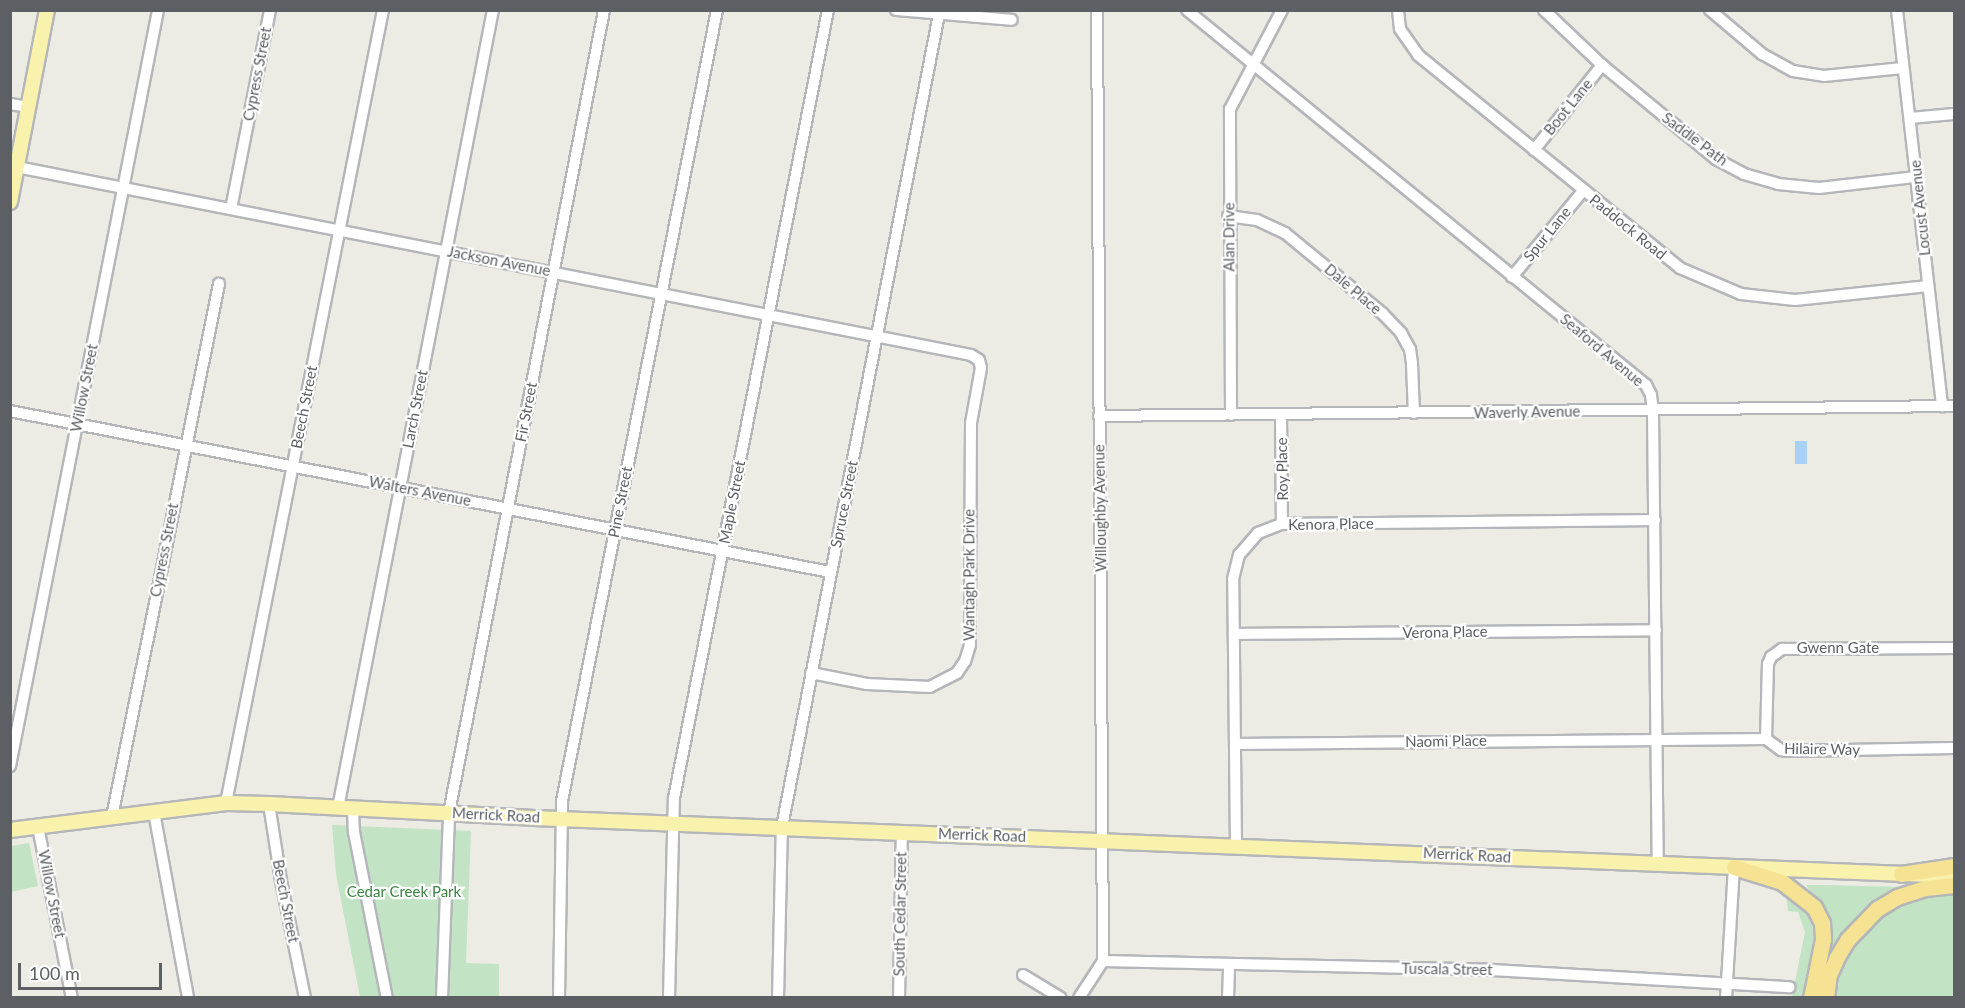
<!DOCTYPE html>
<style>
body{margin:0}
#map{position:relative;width:1965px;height:1008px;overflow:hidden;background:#edece4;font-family:Lato,sans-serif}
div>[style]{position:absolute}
.green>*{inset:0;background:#c2e3c4}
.water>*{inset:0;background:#a8d1f9;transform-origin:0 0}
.roads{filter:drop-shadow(2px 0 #b4b6ba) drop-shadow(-2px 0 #b4b6ba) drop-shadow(0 2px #b4b6ba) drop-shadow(0 -2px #b4b6ba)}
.minor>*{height:10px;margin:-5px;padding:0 5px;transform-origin:5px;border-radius:5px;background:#fff}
.major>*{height:14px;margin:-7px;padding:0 7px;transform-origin:7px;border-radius:7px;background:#f9f2ad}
.highway>*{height:15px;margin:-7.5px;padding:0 7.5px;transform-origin:7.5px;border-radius:7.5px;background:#f5e393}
span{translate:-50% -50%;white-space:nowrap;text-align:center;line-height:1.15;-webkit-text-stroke:4.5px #fff;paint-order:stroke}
.street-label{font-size:15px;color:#5c5f63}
.park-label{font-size:15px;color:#3b8343}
.frame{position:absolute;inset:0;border:12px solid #5c5f63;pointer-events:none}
.scale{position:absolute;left:18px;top:963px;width:144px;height:27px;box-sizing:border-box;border:3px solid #5c5f63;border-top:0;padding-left:8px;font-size:18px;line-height:21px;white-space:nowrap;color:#5c5f63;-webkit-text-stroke:4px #fff;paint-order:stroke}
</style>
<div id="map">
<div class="green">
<i style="clip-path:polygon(332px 825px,471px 831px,466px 963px,499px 964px,499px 997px,360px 997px,336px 874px)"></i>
<i style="clip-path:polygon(29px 843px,38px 886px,11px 892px,11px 846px)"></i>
<i style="clip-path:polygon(1806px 885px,1827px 885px,1905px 887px,1874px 903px,1831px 949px,1827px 947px,1820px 906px)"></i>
<i style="clip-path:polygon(1954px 893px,1954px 997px,1833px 998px,1838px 972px,1861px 932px,1890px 906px,1918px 894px)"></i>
<i style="clip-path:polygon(1786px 894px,1813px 914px,1818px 930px,1805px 997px,1792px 997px,1805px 932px,1798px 912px,1788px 911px)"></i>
</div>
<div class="water">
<i style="left:1795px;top:441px;width:12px;height:23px"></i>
</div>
<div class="roads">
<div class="minor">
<i style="left:896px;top:10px;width:116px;rotate:4.9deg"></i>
<i style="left:1187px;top:10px;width:593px;rotate:39.25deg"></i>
<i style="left:1646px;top:385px;width:11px;rotate:63deg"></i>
<i style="left:1651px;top:395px;width:16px;rotate:83deg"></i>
<i style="left:1653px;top:411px;width:453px;rotate:89.4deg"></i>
<i style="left:1398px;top:10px;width:19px;rotate:84deg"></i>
<i style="left:1400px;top:29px;width:32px;rotate:55deg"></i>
<i style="left:1418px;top:55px;width:338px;rotate:39.1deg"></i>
<i style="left:1680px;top:268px;width:66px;rotate:23.1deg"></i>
<i style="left:1741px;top:294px;width:54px;rotate:6.3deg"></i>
<i style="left:1795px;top:300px;width:134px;rotate:-6deg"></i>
<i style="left:1544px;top:10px;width:80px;rotate:43.5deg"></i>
<i style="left:1602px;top:65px;width:148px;rotate:39.5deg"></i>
<i style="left:1716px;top:159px;width:32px;rotate:28deg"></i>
<i style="left:1744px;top:174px;width:35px;rotate:16deg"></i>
<i style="left:1778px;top:184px;width:41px;rotate:5.6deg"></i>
<i style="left:1819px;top:188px;width:98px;rotate:-6.5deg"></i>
<i style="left:1710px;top:10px;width:68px;rotate:40.2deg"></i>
<i style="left:1762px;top:54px;width:35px;rotate:29deg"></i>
<i style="left:1793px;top:71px;width:31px;rotate:9deg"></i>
<i style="left:1824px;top:76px;width:79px;rotate:-5.8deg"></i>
<i style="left:1897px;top:10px;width:399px;rotate:83.5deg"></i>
<i style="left:10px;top:104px;width:19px;rotate:9deg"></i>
<i style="left:1910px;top:118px;width:44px;rotate:-5.2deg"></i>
<i style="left:1534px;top:150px;width:109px;rotate:-51.3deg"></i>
<i style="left:17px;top:167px;width:972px;rotate:11.15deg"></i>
<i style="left:971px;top:355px;width:9px;rotate:32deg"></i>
<i style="left:979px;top:360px;width:8px;rotate:76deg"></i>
<i style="left:981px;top:368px;width:56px;rotate:100.3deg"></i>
<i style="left:971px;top:423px;width:222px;rotate:90.3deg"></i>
<i style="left:970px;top:645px;width:17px;rotate:107deg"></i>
<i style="left:965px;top:661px;width:14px;rotate:124deg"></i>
<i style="left:957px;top:673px;width:30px;rotate:153deg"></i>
<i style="left:930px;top:687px;width:63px;rotate:-177.3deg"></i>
<i style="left:867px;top:684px;width:57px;rotate:-168.9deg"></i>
<i style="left:231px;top:209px;width:203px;rotate:-78.9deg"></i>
<i style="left:1228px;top:216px;width:29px;rotate:8deg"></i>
<i style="left:1257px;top:220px;width:31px;rotate:25deg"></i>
<i style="left:1285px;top:233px;width:126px;rotate:39.5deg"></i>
<i style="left:1382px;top:313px;width:28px;rotate:46deg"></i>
<i style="left:1401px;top:333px;width:18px;rotate:61deg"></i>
<i style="left:1410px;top:349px;width:15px;rotate:82deg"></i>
<i style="left:1412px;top:364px;width:49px;rotate:87.7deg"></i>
<i style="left:1512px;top:277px;width:112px;rotate:-50.5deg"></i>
<i style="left:10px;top:411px;width:836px;rotate:11.11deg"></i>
<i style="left:1231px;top:415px;width:306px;rotate:-90.2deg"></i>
<i style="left:1230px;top:109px;width:112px;rotate:-62.3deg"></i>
<i style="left:1281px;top:415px;width:109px;rotate:89.5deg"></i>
<i style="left:1099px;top:416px;width:855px;rotate:-0.67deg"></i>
<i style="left:1234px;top:634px;width:422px;rotate:-0.5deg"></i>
<i style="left:1766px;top:739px;width:75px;rotate:-88.5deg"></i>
<i style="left:1768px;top:664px;width:8px;rotate:-67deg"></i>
<i style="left:1771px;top:657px;width:14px;rotate:-36deg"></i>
<i style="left:1782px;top:649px;width:172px;rotate:-0.3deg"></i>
<i style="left:1235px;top:744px;width:531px;rotate:-0.54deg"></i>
<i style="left:1766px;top:739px;width:19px;rotate:36deg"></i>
<i style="left:1781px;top:750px;width:7px;rotate:8deg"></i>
<i style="left:1788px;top:751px;width:166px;rotate:-1deg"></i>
<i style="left:10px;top:766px;width:770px;rotate:-78.92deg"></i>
<i style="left:226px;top:803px;width:808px;rotate:-78.8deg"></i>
<i style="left:269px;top:804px;width:78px;rotate:81.1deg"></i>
<i style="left:281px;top:881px;width:119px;rotate:78.4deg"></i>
<i style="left:338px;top:808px;width:813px;rotate:-79.01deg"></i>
<i style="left:353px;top:808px;width:24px;rotate:88deg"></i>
<i style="left:354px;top:832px;width:169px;rotate:78.8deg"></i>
<i style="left:154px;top:812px;width:189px;rotate:79.6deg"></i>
<i style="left:112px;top:817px;width:544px;rotate:-78.65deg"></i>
<i style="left:38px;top:827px;width:174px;rotate:78.8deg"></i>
<i style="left:1236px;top:845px;width:266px;rotate:-90.6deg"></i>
<i style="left:1233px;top:579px;width:25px;rotate:-76deg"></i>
<i style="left:1239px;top:555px;width:29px;rotate:-49deg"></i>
<i style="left:1258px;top:533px;width:26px;rotate:-21deg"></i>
<i style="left:1282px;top:524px;width:373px;rotate:-0.6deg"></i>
<i style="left:1103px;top:961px;width:389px;rotate:1.3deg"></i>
<i style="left:1492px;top:970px;width:298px;rotate:3.3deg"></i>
<i style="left:1023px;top:975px;width:44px;rotate:31.2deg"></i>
<i style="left:442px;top:998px;width:185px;rotate:-87.8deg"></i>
<i style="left:449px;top:813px;width:818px;rotate:-79.07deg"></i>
<i style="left:559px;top:998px;width:197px;rotate:-89.1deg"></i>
<i style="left:562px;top:801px;width:806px;rotate:-78.91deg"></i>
<i style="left:669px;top:998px;width:200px;rotate:-88.6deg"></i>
<i style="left:674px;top:798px;width:803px;rotate:-78.94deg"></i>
<i style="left:778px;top:998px;width:171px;rotate:-88.7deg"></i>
<i style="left:782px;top:827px;width:828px;rotate:-79.07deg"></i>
<i style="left:899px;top:998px;width:167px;rotate:-89deg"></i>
<i style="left:1079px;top:998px;width:44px;rotate:-57deg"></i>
<i style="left:1103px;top:961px;width:951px;rotate:-90.36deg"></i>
<i style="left:1228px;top:998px;width:33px;rotate:-88deg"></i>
<i style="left:1726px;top:998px;width:131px;rotate:-86.5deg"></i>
</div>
<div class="major">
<i style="left:10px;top:202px;width:196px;rotate:-79.1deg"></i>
<i style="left:10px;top:830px;width:218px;rotate:-7.1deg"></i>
<i style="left:226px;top:803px;width:43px;rotate:1.3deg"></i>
<i style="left:269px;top:804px;width:265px;rotate:3deg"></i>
<i style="left:534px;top:818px;width:1421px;rotate:2.34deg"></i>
</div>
<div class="highway">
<i style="left:1734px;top:867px;width:50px;rotate:17.4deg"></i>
<i style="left:1782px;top:882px;width:41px;rotate:38deg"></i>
<i style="left:1814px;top:907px;width:18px;rotate:63deg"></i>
<i style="left:1822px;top:923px;width:16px;rotate:86deg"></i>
<i style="left:1823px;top:939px;width:60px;rotate:101.5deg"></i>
<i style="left:1901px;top:874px;width:54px;rotate:-8.6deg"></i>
<i style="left:1826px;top:998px;width:23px;rotate:-83deg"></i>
<i style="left:1829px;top:975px;width:20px;rotate:-66deg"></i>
<i style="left:1837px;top:957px;width:21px;rotate:-59deg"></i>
<i style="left:1848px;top:939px;width:42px;rotate:-46deg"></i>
<i style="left:1877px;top:909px;width:23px;rotate:-31deg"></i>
<i style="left:1897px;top:897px;width:29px;rotate:-18deg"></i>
<i style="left:1925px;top:888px;width:29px;rotate:-6deg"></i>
</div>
</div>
<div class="street-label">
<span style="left:257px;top:74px;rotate:-79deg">Cypress Street</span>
<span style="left:1568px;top:107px;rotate:-51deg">Boot Lane</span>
<span style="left:1695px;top:139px;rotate:37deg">Saddle Path</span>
<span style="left:1920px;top:208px;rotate:-96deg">Locust Avenue</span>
<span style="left:1628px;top:227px;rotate:39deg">Paddock Road</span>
<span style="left:1547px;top:234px;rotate:-51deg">Spur Lane</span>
<span style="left:1229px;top:237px;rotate:-90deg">Alan Drive</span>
<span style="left:499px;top:261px;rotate:11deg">Jackson Avenue</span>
<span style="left:1353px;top:289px;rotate:40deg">Dale Place</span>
<span style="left:1602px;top:350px;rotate:40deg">Seaford Avenue</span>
<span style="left:84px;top:388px;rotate:-79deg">Willow Street</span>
<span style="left:304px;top:407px;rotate:-79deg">Beech Street</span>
<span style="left:415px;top:409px;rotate:-79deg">Larch Street</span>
<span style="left:526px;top:412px;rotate:-79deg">Fir Street</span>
<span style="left:1527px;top:412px;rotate:-1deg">Waverly Avenue</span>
<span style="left:1282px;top:469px;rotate:-91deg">Roy Place</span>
<span style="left:420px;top:491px;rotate:11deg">Walters Avenue</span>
<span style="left:620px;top:502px;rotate:-79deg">Pine Street</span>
<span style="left:732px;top:502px;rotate:-79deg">Maple Street</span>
<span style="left:844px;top:504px;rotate:-79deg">Spruce Street</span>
<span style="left:1100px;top:508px;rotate:-91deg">Willoughby Avenue</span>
<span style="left:1331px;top:524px;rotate:-1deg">Kenora Place</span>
<span style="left:164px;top:550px;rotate:-79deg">Cypress Street</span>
<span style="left:969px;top:575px;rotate:-90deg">Wantagh Park Drive</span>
<span style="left:1445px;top:632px;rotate:-1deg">Verona Place</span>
<span style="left:1838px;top:648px">Gwenn Gate</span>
<span style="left:1446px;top:741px;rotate:-1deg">Naomi Place</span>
<span style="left:1822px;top:749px;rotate:1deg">Hilaire Way</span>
<span style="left:496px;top:815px;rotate:3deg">Merrick Road</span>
<span style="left:982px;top:835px;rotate:2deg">Merrick Road</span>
<span style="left:1467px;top:855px;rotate:3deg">Merrick Road</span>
<span style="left:52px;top:894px;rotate:79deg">Willow Street</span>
<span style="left:286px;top:901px;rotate:79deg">Beech Street</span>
<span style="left:900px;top:914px;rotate:-89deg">South Cedar Street</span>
<span style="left:1447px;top:969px;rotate:1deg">Tuscala Street</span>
</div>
<div class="park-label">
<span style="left:404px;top:892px">Cedar Creek Park</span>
</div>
<div class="frame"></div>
<div class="scale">100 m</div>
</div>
